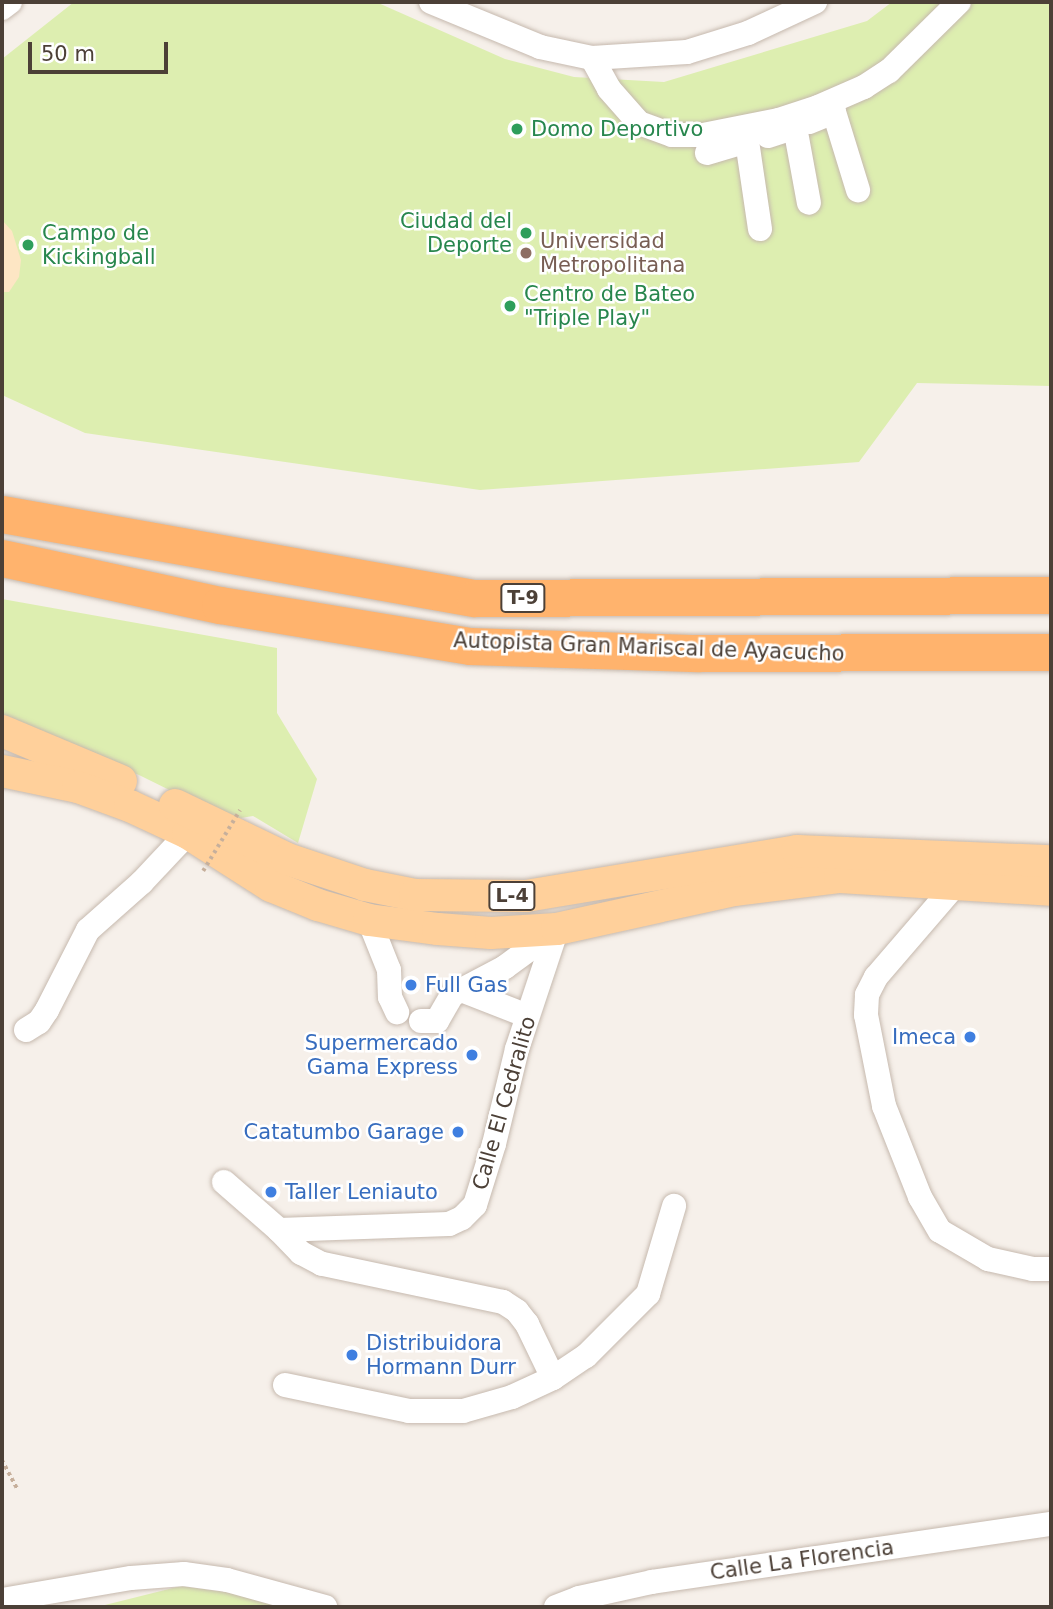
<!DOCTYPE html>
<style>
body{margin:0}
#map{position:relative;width:1053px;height:1609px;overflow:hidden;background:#f6f0ea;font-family:"DejaVu Sans",sans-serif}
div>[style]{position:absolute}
.green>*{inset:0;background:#ddeeb0}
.sand>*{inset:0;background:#fde6c4}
.path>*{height:3.5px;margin-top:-1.75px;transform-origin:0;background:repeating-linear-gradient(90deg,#c6af9b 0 3.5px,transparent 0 7px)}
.roads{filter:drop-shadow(0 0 2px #c6b9ae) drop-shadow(0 0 2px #c6b9ae)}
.minor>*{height:24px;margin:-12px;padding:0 12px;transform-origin:12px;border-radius:12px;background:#fff}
.major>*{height:32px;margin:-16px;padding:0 16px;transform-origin:16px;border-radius:16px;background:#ffd09b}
.highway>*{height:37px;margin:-18.5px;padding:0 18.5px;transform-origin:18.5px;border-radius:18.5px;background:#ffb36d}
.path-bridge>*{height:3.5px;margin-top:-1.75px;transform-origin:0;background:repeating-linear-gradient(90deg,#c6af9b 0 3.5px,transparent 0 7px)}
.dots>*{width:19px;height:19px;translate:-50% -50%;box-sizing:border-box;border:4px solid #fff;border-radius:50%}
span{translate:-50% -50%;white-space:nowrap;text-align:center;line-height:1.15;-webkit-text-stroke:5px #fff;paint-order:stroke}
.shield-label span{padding:2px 5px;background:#fff;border:2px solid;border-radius:5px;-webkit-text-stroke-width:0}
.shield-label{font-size:19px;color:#4c4037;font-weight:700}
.leisure-label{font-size:21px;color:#27864d}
.left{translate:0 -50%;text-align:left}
.right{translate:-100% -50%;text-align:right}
.education-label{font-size:21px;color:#785e54}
.street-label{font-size:21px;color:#4c4037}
.shop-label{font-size:21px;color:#366cbe}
.frame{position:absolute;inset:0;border:4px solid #4c4037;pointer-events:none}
.scale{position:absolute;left:28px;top:42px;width:140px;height:32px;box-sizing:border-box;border:4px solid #4c4037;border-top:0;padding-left:9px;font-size:21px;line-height:24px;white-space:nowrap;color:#4c4037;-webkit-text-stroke:5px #fff;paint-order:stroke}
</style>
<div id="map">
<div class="green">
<i style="clip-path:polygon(74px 2px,376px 2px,505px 59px,574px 77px,664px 82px,867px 21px,892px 2px,1051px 2px,1051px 386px,917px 383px,859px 462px,480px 490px,85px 433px,2px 395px,2px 59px)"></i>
<i style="clip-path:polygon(2px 599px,277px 648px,277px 713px,317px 779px,298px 843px,253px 816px,235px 819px,212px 811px,139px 775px,2px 722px)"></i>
<i style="clip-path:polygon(181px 1586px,275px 1599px,273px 1607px,97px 1607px)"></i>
</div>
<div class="sand">
<i style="clip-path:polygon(2px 220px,12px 231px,21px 260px,19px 277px,9px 292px,2px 292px)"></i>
</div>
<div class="path">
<i style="left:2px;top:1460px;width:34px;rotate:62deg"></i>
</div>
<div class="roads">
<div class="minor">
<i style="left:431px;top:2px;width:118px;rotate:22.4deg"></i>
<i style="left:540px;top:47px;width:53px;rotate:11.9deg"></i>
<i style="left:592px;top:58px;width:95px;rotate:-3.6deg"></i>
<i style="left:687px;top:52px;width:64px;rotate:-17.3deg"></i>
<i style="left:748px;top:33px;width:74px;rotate:-24.8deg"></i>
<i style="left:2px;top:8px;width:10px;rotate:-37deg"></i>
<i style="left:592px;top:58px;width:35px;rotate:61deg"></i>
<i style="left:609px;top:89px;width:45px;rotate:48.6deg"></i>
<i style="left:639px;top:123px;width:35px;rotate:20deg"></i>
<i style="left:672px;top:135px;width:31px"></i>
<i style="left:703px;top:135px;width:77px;rotate:-11.2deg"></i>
<i style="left:779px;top:120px;width:41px;rotate:-18.4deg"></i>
<i style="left:818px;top:107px;width:50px;rotate:-23.5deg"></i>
<i style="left:864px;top:87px;width:30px;rotate:-33deg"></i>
<i style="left:889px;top:71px;width:98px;rotate:-44.6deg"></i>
<i style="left:809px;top:122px;width:27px;rotate:-22deg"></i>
<i style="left:834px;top:112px;width:82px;rotate:72.9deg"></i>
<i style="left:768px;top:136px;width:28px;rotate:-18deg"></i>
<i style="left:795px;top:127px;width:77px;rotate:79.6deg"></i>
<i style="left:707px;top:153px;width:42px;rotate:-16.7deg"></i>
<i style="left:747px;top:141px;width:89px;rotate:81.6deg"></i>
<i style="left:956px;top:884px;width:123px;rotate:130.7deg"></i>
<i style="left:876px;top:977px;width:20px;rotate:117deg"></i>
<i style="left:867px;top:995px;width:20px;rotate:93deg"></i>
<i style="left:866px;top:1015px;width:93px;rotate:78.8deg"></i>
<i style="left:884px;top:1106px;width:98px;rotate:68.4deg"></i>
<i style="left:920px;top:1197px;width:39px;rotate:60deg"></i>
<i style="left:940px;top:1231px;width:56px;rotate:30.3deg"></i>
<i style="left:988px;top:1259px;width:46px;rotate:12.5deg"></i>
<i style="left:1033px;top:1269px;width:18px"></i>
<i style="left:369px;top:920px;width:54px;rotate:68.2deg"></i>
<i style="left:389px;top:970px;width:27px;rotate:88deg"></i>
<i style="left:390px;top:997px;width:17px;rotate:65deg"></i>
<i style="left:464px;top:991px;width:55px;rotate:21.4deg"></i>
<i style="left:421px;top:1021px;width:16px"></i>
<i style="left:437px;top:1021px;width:30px;rotate:-60deg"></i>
<i style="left:452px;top:995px;width:60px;rotate:-27.8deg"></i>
<i style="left:505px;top:967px;width:64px;rotate:-36.2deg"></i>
<i style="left:26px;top:1030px;width:15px;rotate:-32deg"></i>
<i style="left:39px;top:1022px;width:14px;rotate:-56deg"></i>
<i style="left:47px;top:1010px;width:90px;rotate:-62.9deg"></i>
<i style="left:88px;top:930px;width:72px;rotate:-41.6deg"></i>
<i style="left:142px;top:882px;width:67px;rotate:-46.8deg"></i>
<i style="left:224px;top:1182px;width:73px;rotate:41.1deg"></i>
<i style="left:553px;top:1378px;width:60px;rotate:-115.7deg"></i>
<i style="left:527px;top:1324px;width:16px;rotate:-128deg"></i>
<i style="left:517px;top:1311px;width:17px;rotate:-147deg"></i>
<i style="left:503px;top:1302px;width:185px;rotate:-168.1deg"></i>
<i style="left:322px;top:1264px;width:24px;rotate:-152deg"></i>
<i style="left:301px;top:1253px;width:32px;rotate:-134deg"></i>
<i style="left:279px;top:1230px;width:170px;rotate:-2deg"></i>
<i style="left:449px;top:1224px;width:14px;rotate:-25deg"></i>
<i style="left:462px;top:1218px;width:18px;rotate:-45deg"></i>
<i style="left:475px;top:1205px;width:64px;rotate:-72.7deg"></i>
<i style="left:494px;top:1144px;width:98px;rotate:-76.4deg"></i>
<i style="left:517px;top:1049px;width:126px;rotate:-71.6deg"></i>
<i style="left:285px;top:1385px;width:127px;rotate:11.8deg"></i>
<i style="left:409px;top:1411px;width:54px"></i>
<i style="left:463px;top:1411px;width:51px;rotate:-15.9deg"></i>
<i style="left:512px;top:1397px;width:45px;rotate:-24.9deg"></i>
<i style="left:553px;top:1378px;width:40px;rotate:-34deg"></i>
<i style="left:586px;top:1356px;width:88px;rotate:-45deg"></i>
<i style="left:648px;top:1294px;width:92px;rotate:-73.5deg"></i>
<i style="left:2px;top:1600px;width:131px;rotate:-9.7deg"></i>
<i style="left:131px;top:1578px;width:53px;rotate:-4.3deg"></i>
<i style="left:184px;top:1574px;width:43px;rotate:7.9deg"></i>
<i style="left:227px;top:1580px;width:102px;rotate:15.4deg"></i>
<i style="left:556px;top:1607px;width:25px;rotate:-21deg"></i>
<i style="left:579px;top:1598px;width:75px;rotate:-12.4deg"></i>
<i style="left:652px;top:1582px;width:403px;rotate:-8.3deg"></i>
</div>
<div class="major">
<i style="left:2px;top:731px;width:129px;rotate:22.8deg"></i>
<i style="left:2px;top:771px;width:78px;rotate:11.9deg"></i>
<i style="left:78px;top:787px;width:55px;rotate:20.1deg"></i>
<i style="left:130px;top:806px;width:64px;rotate:25deg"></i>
<i style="left:188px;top:833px;width:98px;rotate:32.6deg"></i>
<i style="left:271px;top:886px;width:51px;rotate:22deg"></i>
<i style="left:318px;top:905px;width:53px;rotate:16.4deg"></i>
<i style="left:369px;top:920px;width:70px;rotate:7.4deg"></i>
<i style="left:438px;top:929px;width:53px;rotate:4.3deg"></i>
<i style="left:491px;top:933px;width:66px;rotate:-3.5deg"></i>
<i style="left:557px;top:929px;width:181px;rotate:-12.4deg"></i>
<i style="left:734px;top:890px;width:107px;rotate:-7deg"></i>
<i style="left:840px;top:877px;width:211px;rotate:3.5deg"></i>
<i style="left:175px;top:805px;width:124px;rotate:25.7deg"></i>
<i style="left:287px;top:859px;width:82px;rotate:18.4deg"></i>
<i style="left:365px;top:885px;width:51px;rotate:11.3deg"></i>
<i style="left:415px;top:895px;width:111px;rotate:0.5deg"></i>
<i style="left:526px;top:896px;width:275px;rotate:-9.4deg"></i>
<i style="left:797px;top:851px;width:254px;rotate:2.3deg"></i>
</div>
<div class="highway">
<i style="left:2px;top:514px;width:480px;rotate:10.1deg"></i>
<i style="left:475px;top:598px;width:576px;rotate:-0.3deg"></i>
<i style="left:2px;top:558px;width:223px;rotate:12.2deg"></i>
<i style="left:220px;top:605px;width:253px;rotate:9.3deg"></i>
<i style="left:470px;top:646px;width:229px;rotate:1.8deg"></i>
<i style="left:699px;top:653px;width:352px;rotate:-0.2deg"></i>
</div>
</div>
<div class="path-bridge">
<i style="left:203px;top:871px;width:71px;rotate:-58.8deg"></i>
</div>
<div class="dots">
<i style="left:517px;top:129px;background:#2e9e5b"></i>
<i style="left:526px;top:233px;background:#2e9e5b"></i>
<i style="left:28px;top:245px;background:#2e9e5b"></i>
<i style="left:526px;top:253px;background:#8d6e63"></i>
<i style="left:510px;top:306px;background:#2e9e5b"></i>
<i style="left:411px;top:985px;background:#3f7fe0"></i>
<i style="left:970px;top:1037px;background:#3f7fe0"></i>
<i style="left:472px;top:1055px;background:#3f7fe0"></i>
<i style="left:458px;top:1132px;background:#3f7fe0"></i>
<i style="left:271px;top:1192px;background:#3f7fe0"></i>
<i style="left:352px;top:1355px;background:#3f7fe0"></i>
</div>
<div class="shield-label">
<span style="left:523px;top:598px">T-9</span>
<span style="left:512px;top:896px">L-4</span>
</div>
<div class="leisure-label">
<span class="left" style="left:531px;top:129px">Domo Deportivo</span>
<span class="right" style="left:512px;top:233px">Ciudad del<br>Deporte</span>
<span class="left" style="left:42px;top:245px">Campo de<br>Kickingball</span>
<span class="left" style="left:524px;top:306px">Centro de Bateo<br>"Triple Play"</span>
</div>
<div class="education-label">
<span class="left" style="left:540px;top:253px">Universidad<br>Metropolitana</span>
</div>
<div class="street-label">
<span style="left:649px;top:647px;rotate:2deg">Autopista Gran Mariscal de Ayacucho</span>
<span style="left:504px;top:1103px;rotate:-74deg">Calle El Cedralito</span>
<span style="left:802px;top:1560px;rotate:-8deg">Calle La Florencia</span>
</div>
<div class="shop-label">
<span class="left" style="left:425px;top:985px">Full Gas</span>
<span class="right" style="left:956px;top:1037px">Imeca</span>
<span class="right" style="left:458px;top:1055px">Supermercado<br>Gama Express</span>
<span class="right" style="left:444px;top:1132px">Catatumbo Garage</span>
<span class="left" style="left:285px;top:1192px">Taller Leniauto</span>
<span class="left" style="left:366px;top:1355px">Distribuidora<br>Hormann Durr</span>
</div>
<div class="frame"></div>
<div class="scale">50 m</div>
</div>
